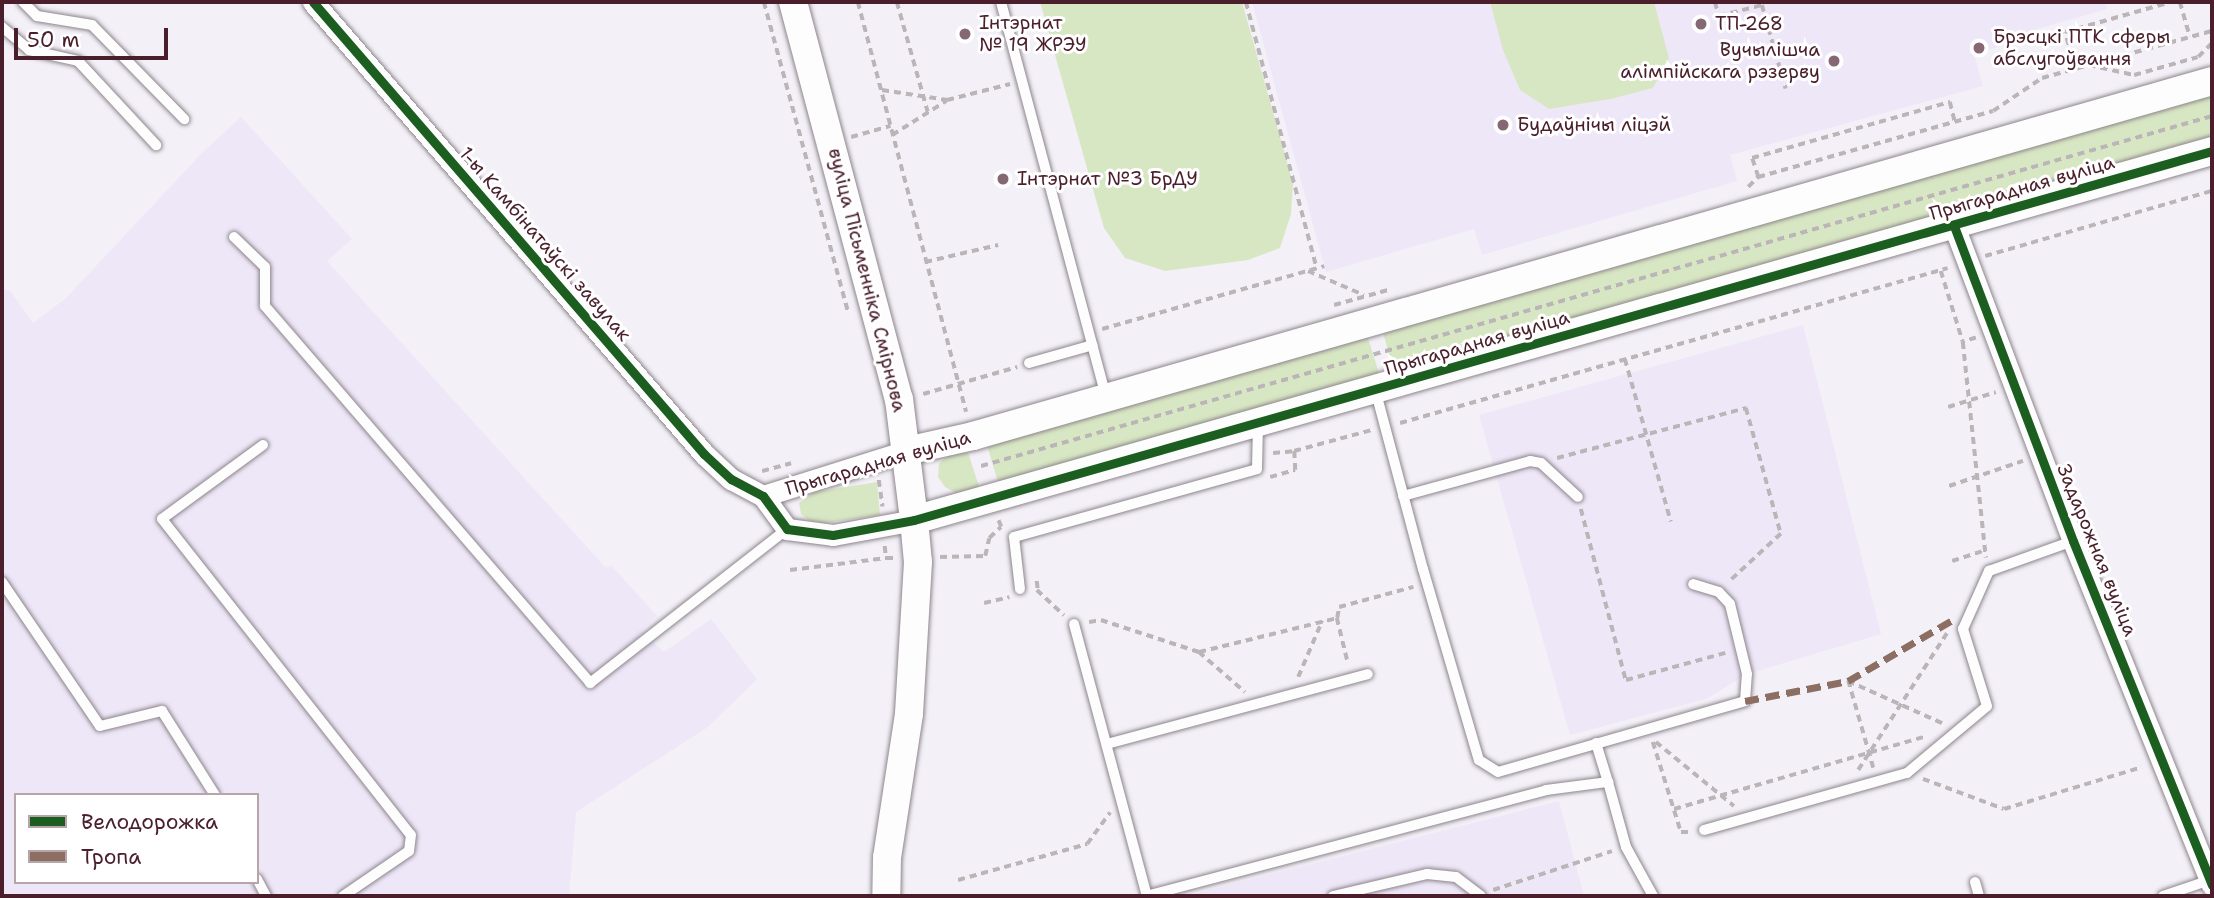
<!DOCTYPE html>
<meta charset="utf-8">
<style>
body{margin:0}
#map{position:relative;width:2214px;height:898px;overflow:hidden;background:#f3f0f8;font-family:"Shantell Sans",sans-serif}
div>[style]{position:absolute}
.built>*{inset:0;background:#eee7f8}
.green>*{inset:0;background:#d8e7c3}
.path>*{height:3.5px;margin-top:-1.75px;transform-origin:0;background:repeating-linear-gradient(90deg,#bbb5b8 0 7px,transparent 0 12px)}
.roads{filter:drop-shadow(0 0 2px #8e858b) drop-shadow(0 0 2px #8e858b)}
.lane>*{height:10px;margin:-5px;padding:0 5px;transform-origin:5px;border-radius:5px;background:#fdfdfe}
.street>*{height:21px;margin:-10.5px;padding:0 10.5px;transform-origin:10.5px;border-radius:10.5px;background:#fdfdfe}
.secondary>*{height:28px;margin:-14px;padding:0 14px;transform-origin:14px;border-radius:14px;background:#fdfdfe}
.quiet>*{height:7px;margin-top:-3.5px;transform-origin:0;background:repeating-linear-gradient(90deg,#8d6e63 0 14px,transparent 0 21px)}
.cycleway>*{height:9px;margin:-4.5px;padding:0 4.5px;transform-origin:4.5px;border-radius:4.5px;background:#1b5e20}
.dots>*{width:19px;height:19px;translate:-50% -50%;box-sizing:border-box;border:4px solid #fff;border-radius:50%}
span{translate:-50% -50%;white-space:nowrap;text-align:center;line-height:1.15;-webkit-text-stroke:6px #fff;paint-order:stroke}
.poi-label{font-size:19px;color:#4a1f2b}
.left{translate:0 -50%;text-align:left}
.right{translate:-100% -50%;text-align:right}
.street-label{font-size:19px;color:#4a1f2b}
.frame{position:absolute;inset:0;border:4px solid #4a1f2b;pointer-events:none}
.legend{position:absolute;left:14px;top:793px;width:245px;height:91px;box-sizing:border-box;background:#fff;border:2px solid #b7a5aa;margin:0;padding:9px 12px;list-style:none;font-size:21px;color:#4a1f2b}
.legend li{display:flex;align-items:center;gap:14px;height:35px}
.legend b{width:35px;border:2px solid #b7a5aa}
.scale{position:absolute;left:14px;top:28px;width:154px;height:32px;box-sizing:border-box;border:4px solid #4a1f2b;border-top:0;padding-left:9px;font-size:21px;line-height:24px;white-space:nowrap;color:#4a1f2b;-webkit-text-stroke:5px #fff;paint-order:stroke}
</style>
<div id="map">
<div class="built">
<i style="clip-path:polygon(1252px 2px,2105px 2px,2107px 9px,2020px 34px,2019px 41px,1974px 54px,1983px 86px,1730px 155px,1737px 181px,1482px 255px,1474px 229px,1326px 272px)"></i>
<i style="clip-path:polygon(evenodd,241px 117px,352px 239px,327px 261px,606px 568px,611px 565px,657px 616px,642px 630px,652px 641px,664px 652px,711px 619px,757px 679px,708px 727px,576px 812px,569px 896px,2px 896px,2px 288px,11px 292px,33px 323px,65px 299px,202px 153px,241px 117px,16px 795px,257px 795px,257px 882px,16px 882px,16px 795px)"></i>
<i style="clip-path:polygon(1803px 325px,1881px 634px,1747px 674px,1706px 699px,1570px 735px,1479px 415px)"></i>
<i style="clip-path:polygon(1559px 801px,1584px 896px,1186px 896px)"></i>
</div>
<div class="green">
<i style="clip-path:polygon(1040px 2px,1242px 2px,1293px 183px,1291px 214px,1280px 248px,1248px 260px,1165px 271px,1125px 258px,1104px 228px)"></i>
<i style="clip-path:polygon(1490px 2px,1654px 2px,1669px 58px,1653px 88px,1610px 99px,1549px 109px,1520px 90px,1503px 50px)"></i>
<i style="clip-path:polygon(2212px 93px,2212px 138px,1393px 370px,1383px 332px)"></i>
<i style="clip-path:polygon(1367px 335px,1380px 376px,999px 485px,986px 442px)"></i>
<i style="clip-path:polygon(967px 449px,980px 490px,958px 494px,945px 487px,938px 477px,939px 463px,956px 451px)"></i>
<i style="clip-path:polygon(877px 482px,880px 515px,824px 523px,808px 520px,801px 514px,799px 503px,815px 492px)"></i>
</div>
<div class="path">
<i style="left:764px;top:2px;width:320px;rotate:74.8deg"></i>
<i style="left:858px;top:2px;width:424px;rotate:75.2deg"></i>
<i style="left:897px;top:2px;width:114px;rotate:74.3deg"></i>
<i style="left:1246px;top:2px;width:275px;rotate:75.1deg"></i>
<i style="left:1715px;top:2px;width:15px;rotate:74deg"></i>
<i style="left:1719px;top:16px;width:44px;rotate:-14.3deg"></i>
<i style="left:1762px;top:5px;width:87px;rotate:74.1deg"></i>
<i style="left:2180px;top:2px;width:36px;rotate:74deg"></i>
<i style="left:2089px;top:65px;width:46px;rotate:12.5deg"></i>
<i style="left:2134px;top:75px;width:66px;rotate:-15.7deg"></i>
<i style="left:2198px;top:57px;width:20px;rotate:-45deg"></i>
<i style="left:2075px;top:68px;width:37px;rotate:-106deg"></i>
<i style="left:2065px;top:32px;width:110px;rotate:-15.8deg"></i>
<i style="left:882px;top:90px;width:66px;rotate:8.7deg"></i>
<i style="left:947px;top:100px;width:65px;rotate:-14.3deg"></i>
<i style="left:892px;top:135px;width:64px;rotate:-32.2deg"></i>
<i style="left:851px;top:137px;width:41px;rotate:-15.8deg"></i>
<i style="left:1758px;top:177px;width:20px;rotate:-108deg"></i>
<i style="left:1752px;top:158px;width:206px;rotate:-15.8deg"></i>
<i style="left:1950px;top:102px;width:21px;rotate:76deg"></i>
<i style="left:1748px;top:187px;width:14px;rotate:-45deg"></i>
<i style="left:1758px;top:177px;width:244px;rotate:-15.7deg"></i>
<i style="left:1993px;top:111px;width:59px;rotate:-34deg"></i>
<i style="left:2042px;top:78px;width:176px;rotate:-15.5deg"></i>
<i style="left:1985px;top:256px;width:236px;rotate:-16deg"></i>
<i style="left:925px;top:262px;width:75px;rotate:-13.1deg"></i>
<i style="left:1308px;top:271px;width:61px;rotate:23.2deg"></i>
<i style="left:1941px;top:271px;width:74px;rotate:72.8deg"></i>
<i style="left:1334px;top:305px;width:56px;rotate:-15.5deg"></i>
<i style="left:1102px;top:329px;width:231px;rotate:-15.8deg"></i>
<i style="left:1976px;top:338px;width:14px;rotate:163deg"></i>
<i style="left:1963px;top:342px;width:217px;rotate:83.9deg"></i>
<i style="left:1625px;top:359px;width:169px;rotate:74.2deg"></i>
<i style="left:923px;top:394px;width:98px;rotate:-16deg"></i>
<i style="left:1948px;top:407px;width:50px;rotate:-17.4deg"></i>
<i style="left:1400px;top:423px;width:569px;rotate:-15.79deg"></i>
<i style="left:1273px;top:453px;width:21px;rotate:-5deg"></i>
<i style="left:1557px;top:458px;width:196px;rotate:-14.8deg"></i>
<i style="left:1746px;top:408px;width:131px;rotate:74.5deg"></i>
<i style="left:1781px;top:534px;width:69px;rotate:137.3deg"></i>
<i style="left:981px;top:466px;width:1280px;rotate:-15.87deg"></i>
<i style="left:762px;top:471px;width:30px;rotate:-15deg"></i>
<i style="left:1270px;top:477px;width:26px;rotate:-16deg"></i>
<i style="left:1295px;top:470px;width:19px;rotate:-93deg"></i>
<i style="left:1294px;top:451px;width:81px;rotate:-15.1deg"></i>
<i style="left:879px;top:480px;width:27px;rotate:82deg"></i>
<i style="left:1949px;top:486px;width:78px;rotate:-18.7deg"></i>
<i style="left:1581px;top:509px;width:177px;rotate:75.3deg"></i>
<i style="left:1626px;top:680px;width:103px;rotate:-15.3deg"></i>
<i style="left:885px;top:546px;width:12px;rotate:85deg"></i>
<i style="left:886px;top:558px;width:8px"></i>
<i style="left:940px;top:557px;width:45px;rotate:-1.3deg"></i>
<i style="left:985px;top:556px;width:18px;rotate:-77deg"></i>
<i style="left:989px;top:538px;width:16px;rotate:-43deg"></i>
<i style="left:1001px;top:527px;width:8px;rotate:-113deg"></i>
<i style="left:1952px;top:561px;width:36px;rotate:-18deg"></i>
<i style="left:790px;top:570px;width:97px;rotate:-7.1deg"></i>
<i style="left:1037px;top:581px;width:9px;rotate:84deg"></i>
<i style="left:1037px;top:590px;width:37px;rotate:43deg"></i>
<i style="left:984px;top:603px;width:26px;rotate:-13deg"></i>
<i style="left:1337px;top:618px;width:46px;rotate:76.3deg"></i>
<i style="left:1089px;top:622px;width:12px;rotate:-9deg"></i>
<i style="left:1101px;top:620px;width:103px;rotate:18.1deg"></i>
<i style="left:1199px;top:652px;width:142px;rotate:-13.8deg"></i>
<i style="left:1337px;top:618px;width:11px;rotate:-80deg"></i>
<i style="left:1339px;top:607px;width:77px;rotate:-15.1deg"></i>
<i style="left:1199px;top:652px;width:61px;rotate:41deg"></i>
<i style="left:1298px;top:677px;width:61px;rotate:-66.8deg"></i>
<i style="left:1653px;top:742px;width:94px;rotate:72.7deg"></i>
<i style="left:1681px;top:832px;width:9px"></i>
<i style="left:1656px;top:742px;width:101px;rotate:39.4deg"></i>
<i style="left:1873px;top:768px;width:91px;rotate:-106deg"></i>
<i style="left:1848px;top:681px;width:105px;rotate:24.1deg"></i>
<i style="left:1858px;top:770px;width:163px;rotate:-57deg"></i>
<i style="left:1923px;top:779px;width:86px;rotate:20.3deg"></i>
<i style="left:2004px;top:809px;width:144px;rotate:-16.9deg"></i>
<i style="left:1674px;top:809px;width:260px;rotate:-16.1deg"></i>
<i style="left:958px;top:880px;width:134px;rotate:-15.6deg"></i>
<i style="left:1087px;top:844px;width:39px;rotate:-54deg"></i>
<i style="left:1493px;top:890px;width:125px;rotate:-18.1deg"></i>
</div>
<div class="roads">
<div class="lane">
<i style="left:23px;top:2px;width:20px;rotate:45deg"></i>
<i style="left:37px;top:16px;width:56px;rotate:9.3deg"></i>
<i style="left:92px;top:25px;width:132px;rotate:45.6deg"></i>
<i style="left:1001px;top:2px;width:409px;rotate:75.1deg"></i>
<i style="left:2px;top:27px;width:35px;rotate:40deg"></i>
<i style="left:29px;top:50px;width:50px;rotate:12.7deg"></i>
<i style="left:78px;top:61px;width:115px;rotate:47.1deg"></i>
<i style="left:234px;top:237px;width:43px;rotate:44.1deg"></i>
<i style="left:265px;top:267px;width:39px;rotate:90deg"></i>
<i style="left:265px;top:306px;width:498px;rotate:49.2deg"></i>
<i style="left:590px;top:683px;width:250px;rotate:-38deg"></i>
<i style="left:1029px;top:363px;width:66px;rotate:-15.7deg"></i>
<i style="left:1375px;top:389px;width:186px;rotate:75.1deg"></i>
<i style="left:1423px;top:569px;width:199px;rotate:73.7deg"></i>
<i style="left:1479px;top:760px;width:22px;rotate:32deg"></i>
<i style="left:1498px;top:772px;width:257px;rotate:-16deg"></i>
<i style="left:1745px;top:701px;width:27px;rotate:-86deg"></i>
<i style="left:1747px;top:674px;width:72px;rotate:-103.7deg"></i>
<i style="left:1730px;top:604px;width:16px;rotate:-133deg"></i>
<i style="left:1719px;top:592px;width:27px;rotate:-163deg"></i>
<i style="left:263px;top:445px;width:125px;rotate:143.8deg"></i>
<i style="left:162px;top:519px;width:402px;rotate:51.8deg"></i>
<i style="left:411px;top:835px;width:16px;rotate:97deg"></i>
<i style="left:409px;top:851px;width:80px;rotate:145.7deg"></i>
<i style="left:1403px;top:496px;width:132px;rotate:-15.4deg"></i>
<i style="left:1530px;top:461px;width:11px;rotate:10deg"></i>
<i style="left:1541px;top:463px;width:50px;rotate:42.6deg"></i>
<i style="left:2px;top:582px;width:174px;rotate:55.8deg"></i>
<i style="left:100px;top:726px;width:64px;rotate:-13.6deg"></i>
<i style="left:162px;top:711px;width:99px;rotate:57.8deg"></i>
<i style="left:1020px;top:589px;width:52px;rotate:-96.6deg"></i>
<i style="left:1014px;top:537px;width:252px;rotate:-15.6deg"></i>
<i style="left:1257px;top:469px;width:44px;rotate:-88.7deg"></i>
<i style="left:1074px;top:624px;width:282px;rotate:75deg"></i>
<i style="left:1596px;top:743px;width:41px;rotate:72.9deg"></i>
<i style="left:1107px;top:744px;width:270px;rotate:-15deg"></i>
<i style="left:1704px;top:830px;width:211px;rotate:-15.7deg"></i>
<i style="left:1907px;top:773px;width:104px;rotate:-39.9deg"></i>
<i style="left:1987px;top:706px;width:81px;rotate:-107.3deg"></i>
<i style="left:1963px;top:629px;width:64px;rotate:-65.9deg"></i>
<i style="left:1989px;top:571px;width:89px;rotate:-19.7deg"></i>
<i style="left:257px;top:879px;width:19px;rotate:62deg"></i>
<i style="left:1975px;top:882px;width:15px;rotate:74deg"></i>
<i style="left:1146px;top:896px;width:414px;rotate:-14.8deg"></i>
<i style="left:1546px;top:790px;width:63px;rotate:-7.4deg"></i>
<i style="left:1608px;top:782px;width:67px;rotate:74.5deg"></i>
<i style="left:1626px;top:847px;width:56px;rotate:61.1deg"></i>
<i style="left:1333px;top:896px;width:97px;rotate:-13.2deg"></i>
<i style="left:1427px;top:874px;width:29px;rotate:6deg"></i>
<i style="left:1456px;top:877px;width:31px;rotate:37deg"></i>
<i style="left:2163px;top:896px;width:50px;rotate:-18.8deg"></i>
</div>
<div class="street">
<i style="left:313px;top:2px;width:598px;rotate:49.14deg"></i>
<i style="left:704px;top:454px;width:37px;rotate:43deg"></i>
<i style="left:731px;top:479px;width:36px;rotate:28deg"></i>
<i style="left:763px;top:496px;width:41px;rotate:54deg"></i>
<i style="left:787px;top:529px;width:46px;rotate:7.4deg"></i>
<i style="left:833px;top:535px;width:82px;rotate:-10.5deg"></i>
<i style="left:1954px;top:226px;width:337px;rotate:69.3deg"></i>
<i style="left:2073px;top:541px;width:371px;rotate:68deg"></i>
<i style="left:763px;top:496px;width:150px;rotate:-17.5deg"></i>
</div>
<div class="secondary">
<i style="left:793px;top:2px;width:411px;rotate:75.1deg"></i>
<i style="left:899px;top:399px;width:122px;rotate:82.9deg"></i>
<i style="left:914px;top:520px;width:42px;rotate:84.6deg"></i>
<i style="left:918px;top:562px;width:152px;rotate:93.4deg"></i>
<i style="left:909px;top:714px;width:145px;rotate:98.7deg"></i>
<i style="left:887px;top:857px;width:39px;rotate:91deg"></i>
<i style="left:906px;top:451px;width:69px;rotate:-12.6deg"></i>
<i style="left:973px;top:436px;width:1289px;rotate:-15.99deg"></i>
<i style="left:914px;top:520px;width:1349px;rotate:-15.87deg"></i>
</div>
</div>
<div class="quiet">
<i style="left:1745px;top:701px;width:105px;rotate:-11deg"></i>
<i style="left:1848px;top:681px;width:125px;rotate:-30.3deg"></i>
</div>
<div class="cycleway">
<i style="left:313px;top:2px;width:598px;rotate:49.14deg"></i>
<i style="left:704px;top:454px;width:37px;rotate:43deg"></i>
<i style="left:731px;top:479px;width:36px;rotate:28deg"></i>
<i style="left:763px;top:496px;width:41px;rotate:54deg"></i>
<i style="left:787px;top:529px;width:46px;rotate:7.4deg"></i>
<i style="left:833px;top:535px;width:82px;rotate:-10.5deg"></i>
<i style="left:914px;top:520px;width:1349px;rotate:-15.87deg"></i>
<i style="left:1954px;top:226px;width:337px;rotate:69.3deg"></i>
<i style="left:2073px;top:541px;width:371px;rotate:68deg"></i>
</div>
<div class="dots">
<i style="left:1701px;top:24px;background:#856873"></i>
<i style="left:965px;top:34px;background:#856873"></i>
<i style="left:1979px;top:48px;background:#856873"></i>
<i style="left:1834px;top:61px;background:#856873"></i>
<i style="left:1503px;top:125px;background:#856873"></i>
<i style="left:1003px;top:179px;background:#856873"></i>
</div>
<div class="poi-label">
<span class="left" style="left:979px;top:34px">Інтэрнат<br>№ 19 ЖРЭУ</span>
<span class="left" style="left:1715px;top:24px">ТП-268</span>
<span class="left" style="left:1993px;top:48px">Брэсцкі ПТК сферы<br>абслугоўвання</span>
<span class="right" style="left:1820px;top:61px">Вучылішча<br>алімпійскага рэзерву</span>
<span class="left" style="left:1517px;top:125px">Будаўнічы ліцэй</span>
<span class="left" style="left:1017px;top:179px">Інтэрнат №3 БрДУ</span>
</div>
<div class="street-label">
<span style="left:2022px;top:188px;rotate:-16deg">Прыгарадная вуліца</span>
<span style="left:545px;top:244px;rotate:49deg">1-ы Камбінатаўскі завулак</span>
<span style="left:867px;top:280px;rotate:76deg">вуліца Пісьменніка Смірнова</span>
<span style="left:1477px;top:343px;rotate:-16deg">Прыгарадная вуліца</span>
<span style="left:878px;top:463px;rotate:-16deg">Прыгарадная вуліца</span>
<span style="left:2097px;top:550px;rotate:68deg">Задарожная вуліца</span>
</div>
<div class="frame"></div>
<ul class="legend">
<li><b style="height:9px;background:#1b5e20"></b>Велодорожка</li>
<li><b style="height:9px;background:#8d6e63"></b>Тропа</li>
</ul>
<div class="scale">50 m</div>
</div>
